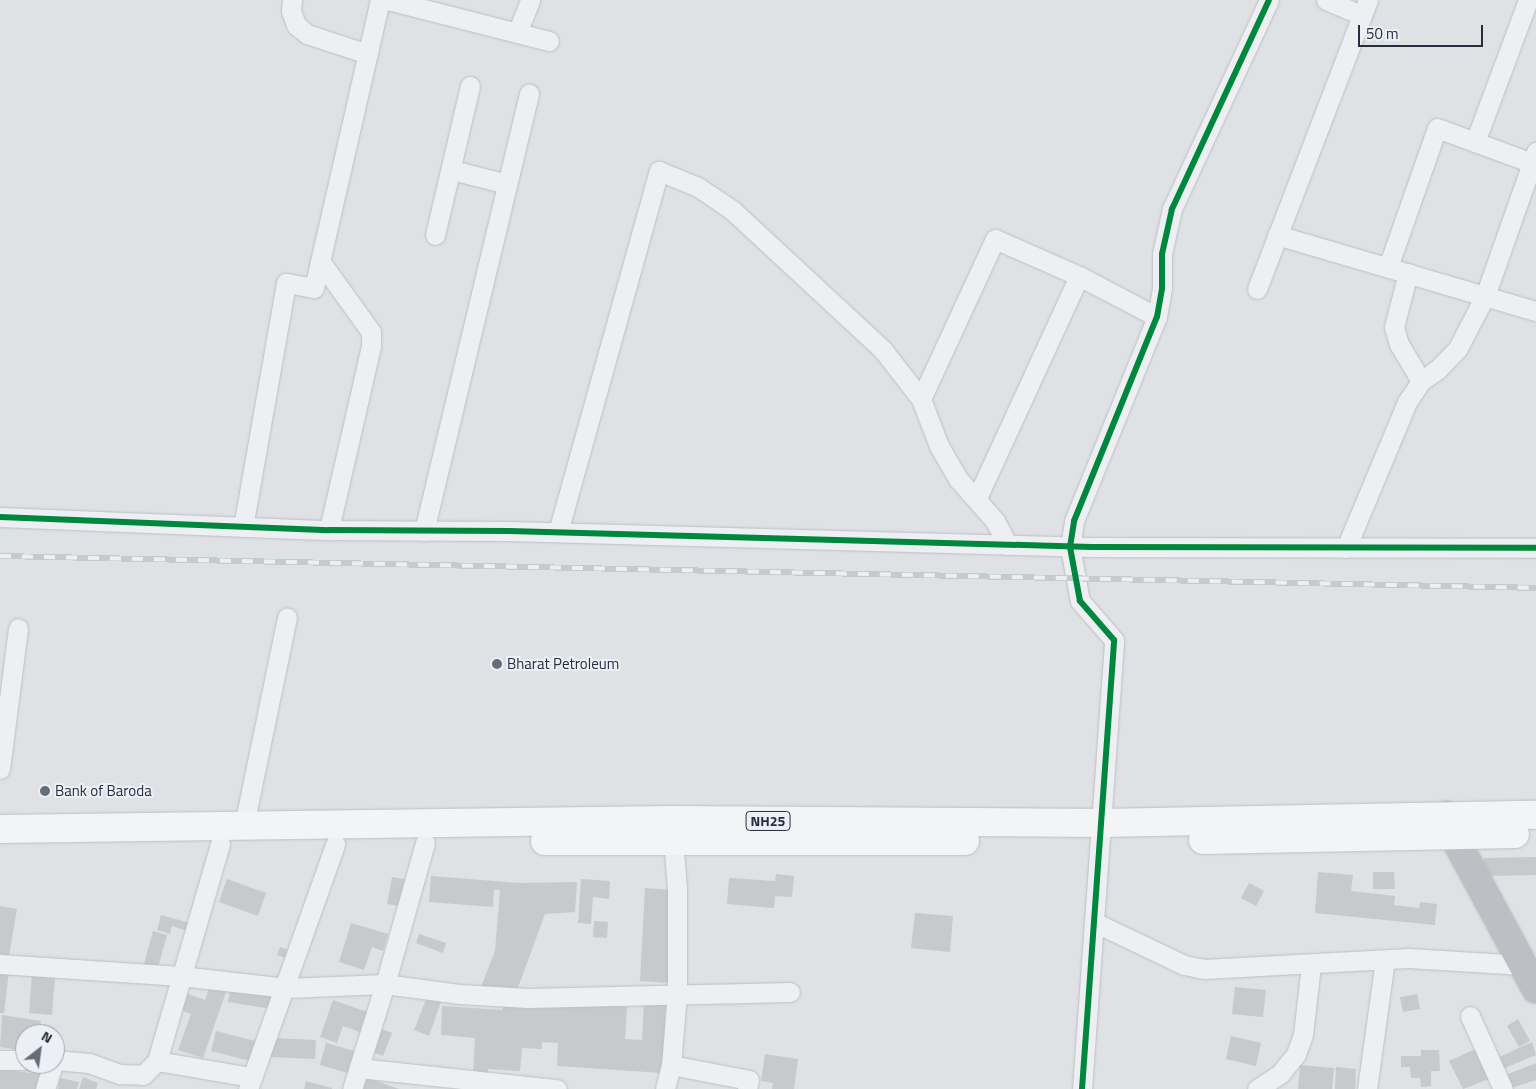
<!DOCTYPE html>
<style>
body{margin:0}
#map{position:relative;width:1536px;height:1089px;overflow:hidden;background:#dfe1e4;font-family:"Titillium Web",sans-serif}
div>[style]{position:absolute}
.building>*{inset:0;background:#c7c9cd}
.roads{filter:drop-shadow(0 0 1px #bdbfc2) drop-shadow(0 0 1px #bdbfc2)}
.street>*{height:19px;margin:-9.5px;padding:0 9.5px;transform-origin:9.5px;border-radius:9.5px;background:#eeeff2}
.secondary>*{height:28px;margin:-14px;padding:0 14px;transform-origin:14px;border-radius:14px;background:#bdbfc5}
.primary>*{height:28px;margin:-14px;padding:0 14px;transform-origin:14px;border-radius:14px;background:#f3f4f5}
.rail>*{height:5.5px;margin-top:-2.75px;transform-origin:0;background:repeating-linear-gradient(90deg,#ecf0f5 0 11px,#c7c9cd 0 22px);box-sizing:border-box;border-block:1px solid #c7c9cd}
.cycleway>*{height:6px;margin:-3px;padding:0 3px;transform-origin:3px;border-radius:3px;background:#00873e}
.dots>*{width:14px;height:14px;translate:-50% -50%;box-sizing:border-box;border:2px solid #ecf0f5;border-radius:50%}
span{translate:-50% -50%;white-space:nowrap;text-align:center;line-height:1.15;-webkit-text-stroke:4px #ecf0f5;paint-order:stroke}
.shield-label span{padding:1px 4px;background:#ecf0f5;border:1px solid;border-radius:4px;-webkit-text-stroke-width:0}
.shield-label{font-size:14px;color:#252e3f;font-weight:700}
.poi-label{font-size:15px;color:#252e3f}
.left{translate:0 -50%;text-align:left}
.north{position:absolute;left:15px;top:1024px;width:50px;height:50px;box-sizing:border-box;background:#ecf0f5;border:1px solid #9ca2ac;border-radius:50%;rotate:30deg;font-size:14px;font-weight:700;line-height:20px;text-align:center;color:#252e3f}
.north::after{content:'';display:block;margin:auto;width:18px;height:22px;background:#666d79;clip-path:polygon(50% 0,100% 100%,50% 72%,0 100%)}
.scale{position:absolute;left:1358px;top:25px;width:125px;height:22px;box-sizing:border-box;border:2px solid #252e3f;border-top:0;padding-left:6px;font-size:15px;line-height:18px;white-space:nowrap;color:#252e3f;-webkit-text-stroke:4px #ecf0f5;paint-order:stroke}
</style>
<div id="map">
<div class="building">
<i style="clip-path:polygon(1536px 857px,1536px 875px,1484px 876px,1484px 858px)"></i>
<i style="clip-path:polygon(1318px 872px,1353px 875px,1351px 891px,1395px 896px,1394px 905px,1419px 908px,1420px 902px,1437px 904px,1435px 925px,1315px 913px)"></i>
<i style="clip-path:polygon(1373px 872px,1394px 872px,1395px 889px,1373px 889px)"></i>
<i style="clip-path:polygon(776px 874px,794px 876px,792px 897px,775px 896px,774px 908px,727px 904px,729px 878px,775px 881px)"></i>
<i style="clip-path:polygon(431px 876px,519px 883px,577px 882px,575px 912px,545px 914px,516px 993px,481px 987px,495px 951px,500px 890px,494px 890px,493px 907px,429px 902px)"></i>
<i style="clip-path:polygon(392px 877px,409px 880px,404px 907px,387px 904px)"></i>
<i style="clip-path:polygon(227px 879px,266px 893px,258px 916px,219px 902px)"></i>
<i style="clip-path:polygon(581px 879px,610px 881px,609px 899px,593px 897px,591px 924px,578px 923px)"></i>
<i style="clip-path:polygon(1249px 883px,1264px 891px,1256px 906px,1241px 898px)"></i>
<i style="clip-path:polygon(645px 888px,674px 890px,669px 983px,640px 981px)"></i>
<i style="clip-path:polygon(0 906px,17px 909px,9px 956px,0 954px)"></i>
<i style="clip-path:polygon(915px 913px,953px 916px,950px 952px,911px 948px)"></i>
<i style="clip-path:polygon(161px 915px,190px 923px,188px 931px,172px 926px,170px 934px,157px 930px)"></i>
<i style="clip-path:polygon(594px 921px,608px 922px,607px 938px,593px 937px)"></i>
<i style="clip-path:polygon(351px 923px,388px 934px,383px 951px,372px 947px,364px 970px,339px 962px)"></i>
<i style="clip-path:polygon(153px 931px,167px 935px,157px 971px,143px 968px)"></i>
<i style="clip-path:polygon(419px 934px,446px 943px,443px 953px,416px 943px)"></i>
<i style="clip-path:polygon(280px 947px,291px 951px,289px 959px,277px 955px)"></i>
<i style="clip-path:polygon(0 970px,9px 971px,4px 1013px,0 1013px)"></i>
<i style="clip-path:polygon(32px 974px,55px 976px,52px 1015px,29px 1013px)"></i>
<i style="clip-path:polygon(211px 983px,227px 989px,203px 1058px,178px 1050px,191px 1014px,177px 1009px,183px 992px,205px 1000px)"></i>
<i style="clip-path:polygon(231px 984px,275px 991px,272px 1009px,228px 1002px)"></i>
<i style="clip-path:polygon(1235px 987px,1266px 990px,1263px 1017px,1232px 1014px)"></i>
<i style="clip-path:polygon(1417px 994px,1420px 1009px,1403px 1012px,1400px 997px)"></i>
<i style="clip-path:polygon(427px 997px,441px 1002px,429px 1036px,414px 1030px)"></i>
<i style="clip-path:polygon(333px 1000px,367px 1012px,360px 1032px,343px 1026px,337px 1043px,320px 1037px)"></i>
<i style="clip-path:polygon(503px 1000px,627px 1007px,625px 1039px,642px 1040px,644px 1002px,666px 1003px,662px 1073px,557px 1066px,558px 1043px,542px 1042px,542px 1049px,522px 1048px,520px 1071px,488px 1069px,487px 1076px,473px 1076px,475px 1038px,441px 1035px,442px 1006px,503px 1010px)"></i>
<i style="clip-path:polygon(2px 1015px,41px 1021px,39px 1034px,25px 1034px,25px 1051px,0 1047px)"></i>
<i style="clip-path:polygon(1518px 1019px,1530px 1041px,1519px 1047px,1507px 1026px)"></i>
<i style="clip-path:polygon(382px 1029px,392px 1033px,383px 1056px,373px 1052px)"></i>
<i style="clip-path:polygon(216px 1031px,259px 1042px,254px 1062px,211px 1051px)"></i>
<i style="clip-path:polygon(1231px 1036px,1261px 1043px,1256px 1066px,1226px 1059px)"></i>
<i style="clip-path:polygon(272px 1038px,316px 1040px,315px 1059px,271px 1057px)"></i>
<i style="clip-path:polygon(1532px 1042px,1536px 1055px,1500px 1070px,1495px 1059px)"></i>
<i style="clip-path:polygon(326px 1043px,354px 1051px,348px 1073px,320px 1065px)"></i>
<i style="clip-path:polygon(1480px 1047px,1494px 1077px,1463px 1089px,1449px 1061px)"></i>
<i style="clip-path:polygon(1421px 1050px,1439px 1050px,1440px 1071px,1431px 1071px,1431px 1086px,1421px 1087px,1420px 1078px,1411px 1078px,1410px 1067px,1401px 1067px,1401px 1056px,1421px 1056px)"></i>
<i style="clip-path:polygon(765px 1054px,798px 1059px,794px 1089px,772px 1089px,773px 1083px,761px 1081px)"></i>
<i style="clip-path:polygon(1536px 1063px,1536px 1080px,1508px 1089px,1503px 1076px)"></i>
<i style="clip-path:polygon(1300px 1065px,1334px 1068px,1332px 1089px,1298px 1089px)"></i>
<i style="clip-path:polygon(1336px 1067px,1356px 1069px,1355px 1089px,1335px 1089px)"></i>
<i style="clip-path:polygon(0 1069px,39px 1074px,37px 1089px,0 1089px)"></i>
<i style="clip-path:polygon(83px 1077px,98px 1083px,96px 1089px,79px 1089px)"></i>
<i style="clip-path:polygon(60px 1078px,79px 1082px,77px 1089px,58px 1089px)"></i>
<i style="clip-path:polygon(367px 1078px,399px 1089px,363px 1089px)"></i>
<i style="clip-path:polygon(306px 1081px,332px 1088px,332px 1089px,304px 1089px)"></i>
</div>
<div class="roads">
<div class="street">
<i style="left:292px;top:0;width:11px;rotate:95deg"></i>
<i style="left:291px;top:11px;width:15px;rotate:70deg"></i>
<i style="left:296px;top:25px;width:14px;rotate:39deg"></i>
<i style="left:307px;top:34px;width:64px;rotate:18.2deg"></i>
<i style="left:388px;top:0;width:166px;rotate:14.3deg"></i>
<i style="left:1326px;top:0;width:39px;rotate:23deg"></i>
<i style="left:517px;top:33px;width:35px;rotate:-68deg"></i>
<i style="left:1475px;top:142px;width:152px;rotate:-69.5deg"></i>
<i style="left:452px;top:170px;width:57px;rotate:14.3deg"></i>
<i style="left:435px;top:235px;width:153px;rotate:-76.8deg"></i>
<i style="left:1277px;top:235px;width:270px;rotate:16.4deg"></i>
<i style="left:320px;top:261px;width:87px;rotate:54.3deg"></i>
<i style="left:371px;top:332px;width:14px;rotate:90deg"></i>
<i style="left:371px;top:346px;width:189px;rotate:102.9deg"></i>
<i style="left:1388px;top:267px;width:147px;rotate:-70.6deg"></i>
<i style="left:1437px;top:128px;width:101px;rotate:20.2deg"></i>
<i style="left:1408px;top:273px;width:56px;rotate:104.5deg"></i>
<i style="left:1394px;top:327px;width:18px;rotate:74deg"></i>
<i style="left:1399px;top:344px;width:43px;rotate:59.3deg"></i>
<i style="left:1257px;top:289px;width:310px;rotate:-69deg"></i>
<i style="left:921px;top:399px;width:176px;rotate:-65.2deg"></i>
<i style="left:995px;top:239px;width:92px;rotate:23.8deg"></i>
<i style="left:1079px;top:276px;width:88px;rotate:27.7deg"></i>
<i style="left:977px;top:498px;width:244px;rotate:-65.3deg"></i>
<i style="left:0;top:517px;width:329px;rotate:2.3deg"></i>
<i style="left:329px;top:530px;width:180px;rotate:0.3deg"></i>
<i style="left:509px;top:531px;width:583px;rotate:1.57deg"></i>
<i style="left:1092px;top:547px;width:444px;rotate:0.1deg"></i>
<i style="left:243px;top:527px;width:248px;rotate:-80deg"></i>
<i style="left:286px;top:283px;width:28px;rotate:10deg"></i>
<i style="left:314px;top:288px;width:295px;rotate:-77.1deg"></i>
<i style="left:424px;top:531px;width:450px;rotate:-76.5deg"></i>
<i style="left:558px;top:532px;width:375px;rotate:-74.4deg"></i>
<i style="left:659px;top:171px;width:42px;rotate:22.3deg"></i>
<i style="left:698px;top:187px;width:41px;rotate:34.1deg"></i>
<i style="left:732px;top:210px;width:206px;rotate:42.8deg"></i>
<i style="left:883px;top:350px;width:62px;rotate:52.2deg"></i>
<i style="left:921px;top:399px;width:50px;rotate:69deg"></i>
<i style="left:939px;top:446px;width:39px;rotate:60deg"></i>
<i style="left:959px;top:480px;width:55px;rotate:48.7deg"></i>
<i style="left:995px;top:521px;width:27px;rotate:62deg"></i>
<i style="left:1346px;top:548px;width:158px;rotate:-67.3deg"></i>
<i style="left:1407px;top:402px;width:25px;rotate:-56deg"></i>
<i style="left:1421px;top:381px;width:19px;rotate:-35deg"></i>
<i style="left:1437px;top:370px;width:30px;rotate:-46deg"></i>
<i style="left:1458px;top:348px;width:59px;rotate:-62.6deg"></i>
<i style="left:1485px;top:296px;width:153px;rotate:-70.5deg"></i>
<i style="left:0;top:769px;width:142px;rotate:-82.7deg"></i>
<i style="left:244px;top:825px;width:212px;rotate:-78.3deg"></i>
<i style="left:673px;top:840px;width:48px;rotate:85.2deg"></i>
<i style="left:677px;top:888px;width:106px;rotate:90deg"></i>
<i style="left:677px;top:994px;width:71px;rotate:94.8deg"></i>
<i style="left:671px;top:1065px;width:79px;rotate:10.9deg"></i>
<i style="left:749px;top:1080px;width:9px;rotate:103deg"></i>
<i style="left:425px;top:843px;width:147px;rotate:105.8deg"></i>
<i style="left:385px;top:984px;width:76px;rotate:7.6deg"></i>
<i style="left:460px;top:994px;width:68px;rotate:3.4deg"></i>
<i style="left:528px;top:998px;width:262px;rotate:-1.3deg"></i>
<i style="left:1094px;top:922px;width:100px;rotate:25.5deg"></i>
<i style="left:1184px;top:965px;width:20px;rotate:11deg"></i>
<i style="left:1204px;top:969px;width:205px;rotate:-3.1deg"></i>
<i style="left:1409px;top:958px;width:114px;rotate:3.5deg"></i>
<i style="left:0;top:964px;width:181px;rotate:3.8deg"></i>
<i style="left:181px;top:976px;width:106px;rotate:6.5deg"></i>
<i style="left:286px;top:988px;width:99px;rotate:-2.3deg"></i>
<i style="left:385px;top:984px;width:110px;rotate:107.4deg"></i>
<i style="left:1470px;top:1016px;width:80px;rotate:65.7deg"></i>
<i style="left:0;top:1060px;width:25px"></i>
<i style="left:55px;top:1060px;width:34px;rotate:5deg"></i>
<i style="left:89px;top:1063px;width:33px;rotate:20deg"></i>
<i style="left:120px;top:1074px;width:23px;rotate:2deg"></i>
<i style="left:143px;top:1075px;width:20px;rotate:-45deg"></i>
<i style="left:157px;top:1061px;width:226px;rotate:-73.8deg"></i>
<i style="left:157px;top:1061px;width:96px;rotate:9.6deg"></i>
<i style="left:359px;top:1068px;width:199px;rotate:6.1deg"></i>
<i style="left:45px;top:1089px;width:26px;rotate:-72deg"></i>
<i style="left:248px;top:1089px;width:260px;rotate:-70.4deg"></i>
<i style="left:665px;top:1089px;width:25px;rotate:-76deg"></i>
<i style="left:1082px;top:1089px;width:450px;rotate:-85.9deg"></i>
<i style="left:1114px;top:640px;width:52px;rotate:-131.1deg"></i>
<i style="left:1080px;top:601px;width:55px;rotate:-100.5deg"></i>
<i style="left:1070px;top:547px;width:26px;rotate:-81deg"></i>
<i style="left:1074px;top:521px;width:220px;rotate:-67.9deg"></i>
<i style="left:1157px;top:317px;width:29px;rotate:-80deg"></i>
<i style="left:1162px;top:288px;width:34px;rotate:-90deg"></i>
<i style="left:1162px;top:254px;width:46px;rotate:-77.5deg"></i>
<i style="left:1172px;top:209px;width:230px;rotate:-65.1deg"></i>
<i style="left:1257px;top:1089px;width:27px;rotate:-33deg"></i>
<i style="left:1280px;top:1074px;width:26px;rotate:-51deg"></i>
<i style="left:1296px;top:1054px;width:20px;rotate:-70deg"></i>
<i style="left:1303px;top:1035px;width:70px;rotate:-83.5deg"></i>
<i style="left:1367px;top:1089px;width:130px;rotate:-82.1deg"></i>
</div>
<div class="secondary">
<i style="left:1446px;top:815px;width:21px;rotate:71deg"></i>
<i style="left:1453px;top:835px;width:175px;rotate:61.7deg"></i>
</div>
<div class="primary">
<i style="left:0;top:829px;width:672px;rotate:-0.77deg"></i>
<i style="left:672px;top:820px;width:429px;rotate:0.4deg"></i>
<i style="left:1101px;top:823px;width:435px;rotate:-1.1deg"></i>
<i style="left:1203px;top:840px;width:312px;rotate:-1.1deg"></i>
<i style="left:545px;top:841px;width:420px"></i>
</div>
</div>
<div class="rail">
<i style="left:0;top:556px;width:1536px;rotate:1.19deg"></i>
</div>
<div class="cycleway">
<i style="left:0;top:517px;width:329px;rotate:2.3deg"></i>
<i style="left:329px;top:530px;width:180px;rotate:0.3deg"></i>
<i style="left:509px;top:531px;width:583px;rotate:1.57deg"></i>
<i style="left:1092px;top:547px;width:444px;rotate:0.1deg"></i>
<i style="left:1082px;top:1089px;width:450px;rotate:-85.9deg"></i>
<i style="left:1114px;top:640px;width:52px;rotate:-131.1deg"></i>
<i style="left:1080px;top:601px;width:55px;rotate:-100.5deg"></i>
<i style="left:1070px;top:547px;width:26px;rotate:-81deg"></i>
<i style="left:1074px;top:521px;width:220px;rotate:-67.9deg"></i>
<i style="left:1157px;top:317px;width:29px;rotate:-80deg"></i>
<i style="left:1162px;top:288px;width:34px;rotate:-90deg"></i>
<i style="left:1162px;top:254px;width:46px;rotate:-77.5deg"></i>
<i style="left:1172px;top:209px;width:230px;rotate:-65.1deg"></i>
</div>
<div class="dots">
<i style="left:497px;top:664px;background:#666d79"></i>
<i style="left:45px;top:791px;background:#666d79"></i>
</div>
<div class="shield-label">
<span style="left:768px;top:821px">NH25</span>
</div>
<div class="poi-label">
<span class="left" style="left:507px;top:664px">Bharat Petroleum</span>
<span class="left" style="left:55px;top:791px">Bank of Baroda</span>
</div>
<div class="north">N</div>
<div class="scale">50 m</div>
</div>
